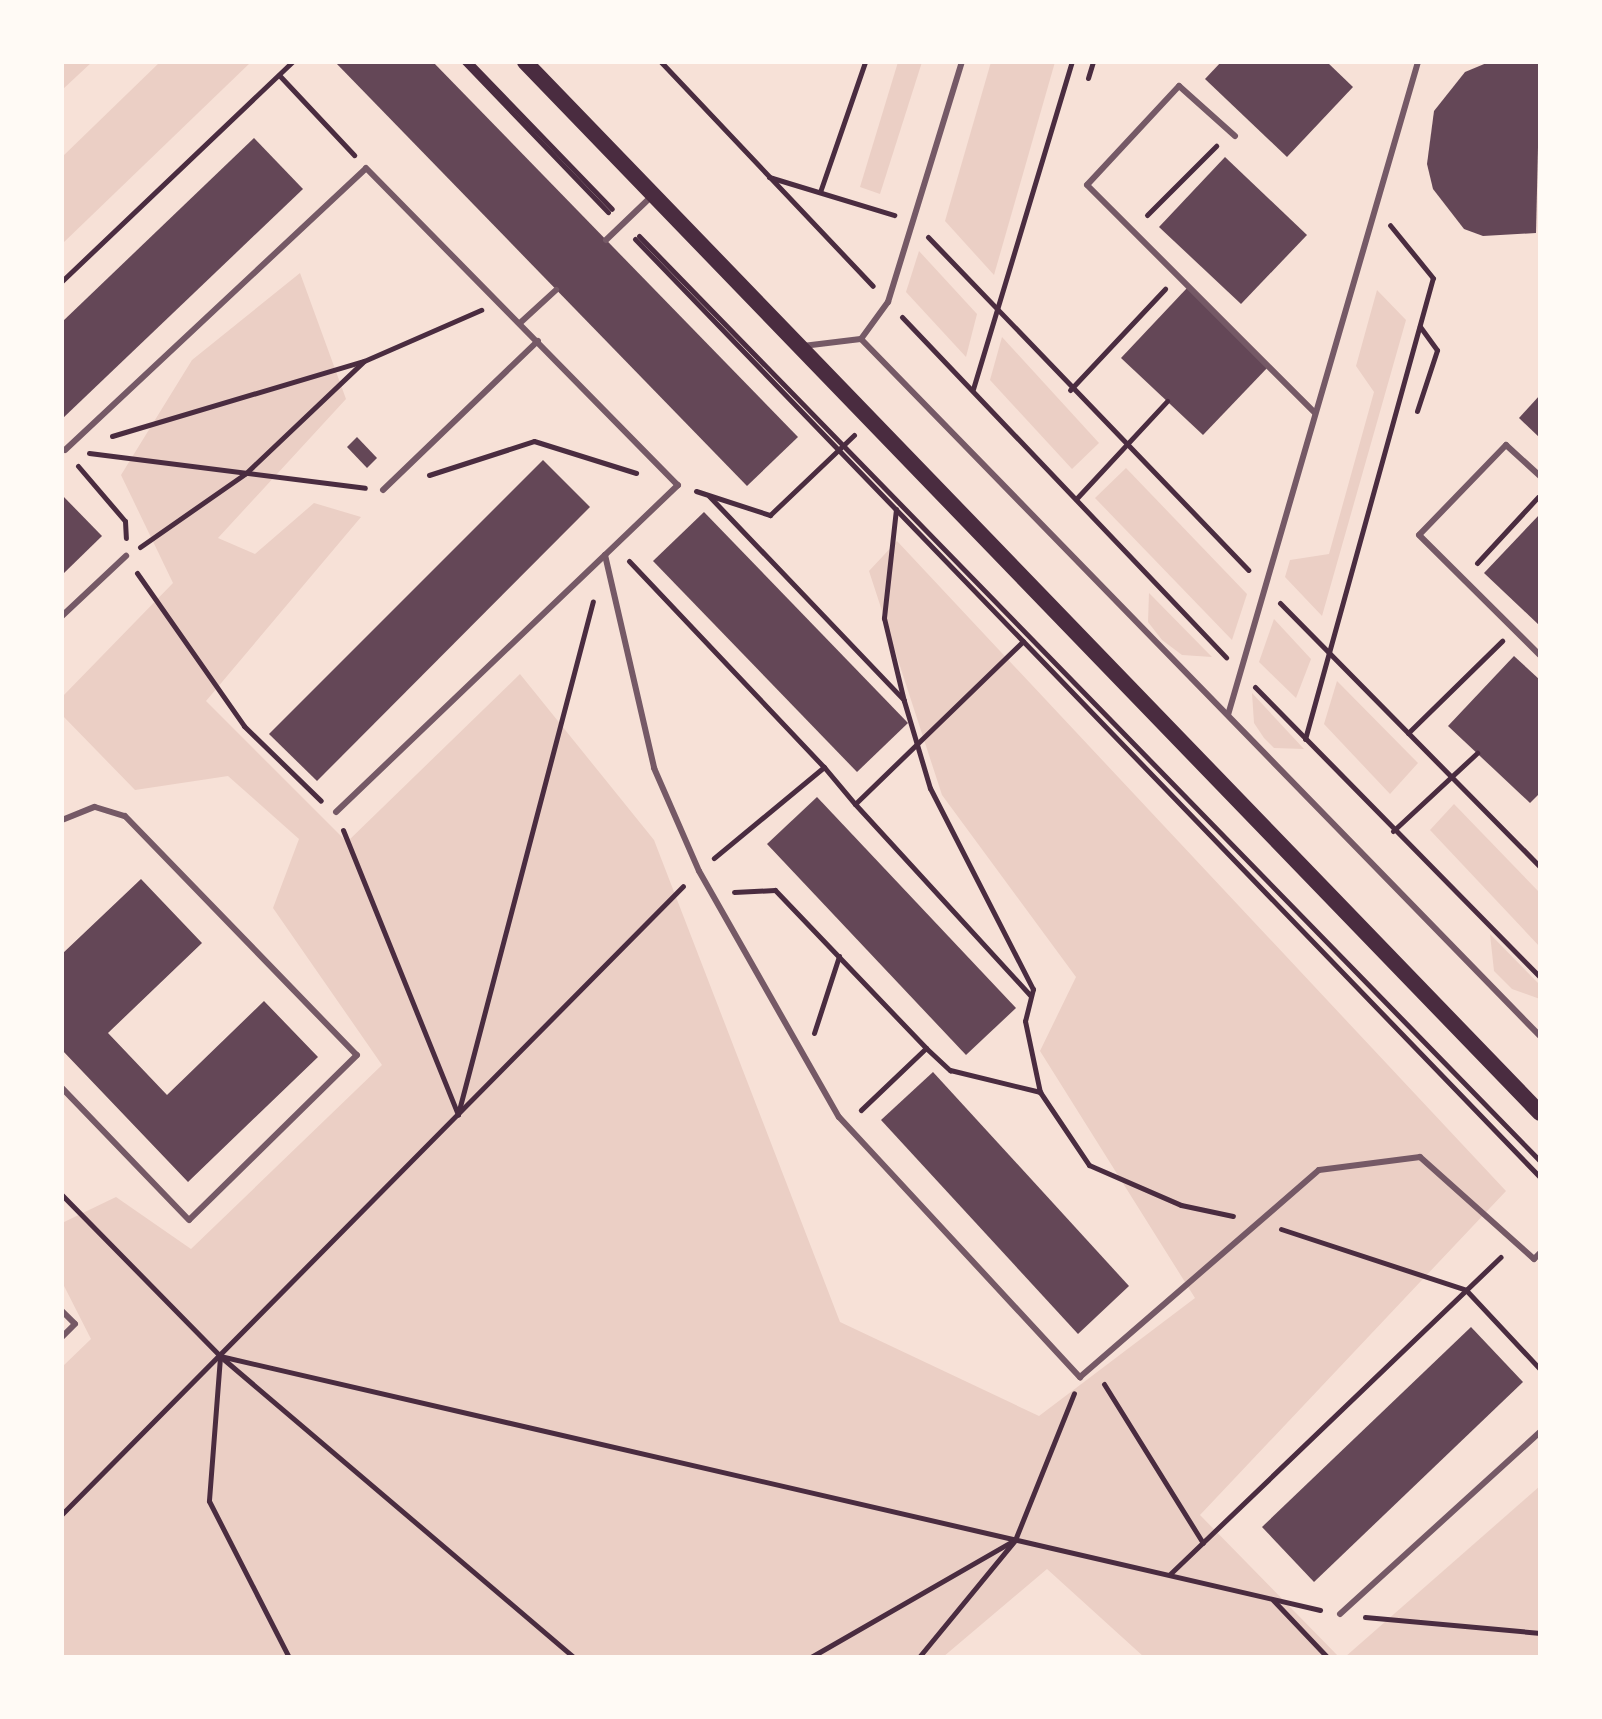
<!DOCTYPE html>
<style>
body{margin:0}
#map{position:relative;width:1602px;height:1719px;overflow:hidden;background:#f7e1d7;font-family:Inter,sans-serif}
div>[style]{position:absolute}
.green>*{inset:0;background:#ebcfc5}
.building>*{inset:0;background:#644757}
.path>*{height:5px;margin:-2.5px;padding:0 2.5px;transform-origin:2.5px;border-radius:2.5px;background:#4a2c40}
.service>*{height:6px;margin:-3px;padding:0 3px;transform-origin:3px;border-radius:3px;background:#755966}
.secondary>*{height:16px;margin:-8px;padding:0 8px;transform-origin:8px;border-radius:8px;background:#4a2c40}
span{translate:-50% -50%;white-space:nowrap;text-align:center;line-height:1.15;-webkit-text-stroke:7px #fffaf5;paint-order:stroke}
.frame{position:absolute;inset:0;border:64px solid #fffaf5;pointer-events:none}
</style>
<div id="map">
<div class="green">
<i style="clip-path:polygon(62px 62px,92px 62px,62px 90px)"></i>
<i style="clip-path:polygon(160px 62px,251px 62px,62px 244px,62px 157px)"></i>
<i style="clip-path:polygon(898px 62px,922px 62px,880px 194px,860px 187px)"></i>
<i style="clip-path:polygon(991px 62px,1055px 62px,994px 275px,945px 221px)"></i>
<i style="clip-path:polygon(919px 251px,977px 314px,966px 357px,906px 292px)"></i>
<i style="clip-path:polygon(300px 273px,346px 399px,218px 538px,255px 554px,314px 503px,361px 517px,206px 701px,347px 842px,520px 674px,654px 840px,840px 1322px,1039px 1416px,1195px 1298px,1040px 1051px,1076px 977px,942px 795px,869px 571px,897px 541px,1506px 1191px,1200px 1515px,1339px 1657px,1144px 1657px,1047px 1569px,943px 1657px,62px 1657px,62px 1367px,91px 1339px,62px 1282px,62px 1223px,116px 1197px,191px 1249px,382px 1065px,273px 908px,299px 839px,228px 776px,135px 790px,62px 715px,62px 697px,173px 583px,121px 475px,192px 360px)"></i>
<i style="clip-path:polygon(1377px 290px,1406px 320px,1322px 616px,1285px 577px,1290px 560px,1329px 554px,1374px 392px,1356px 366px)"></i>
<i style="clip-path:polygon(1002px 337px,1099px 443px,1072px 469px,990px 380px)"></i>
<i style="clip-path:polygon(1126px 468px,1247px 594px,1232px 640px,1095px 498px)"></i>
<i style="clip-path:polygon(1149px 593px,1212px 657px,1182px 655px,1162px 640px,1148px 622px)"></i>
<i style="clip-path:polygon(1274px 619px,1311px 659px,1296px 698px,1259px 662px)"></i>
<i style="clip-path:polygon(1337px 681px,1418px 763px,1390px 794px,1324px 724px)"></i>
<i style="clip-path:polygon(1252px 693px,1304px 749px,1274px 748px,1264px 738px,1254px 723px)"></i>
<i style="clip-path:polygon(1454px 804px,1540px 893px,1540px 947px,1430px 830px)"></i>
<i style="clip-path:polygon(1490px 934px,1540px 985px,1540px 999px,1512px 989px,1494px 971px)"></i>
<i style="clip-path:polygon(1540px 1486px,1540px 1657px,1345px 1657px)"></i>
</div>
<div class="building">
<i style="clip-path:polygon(335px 62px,433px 62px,798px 437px,747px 486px)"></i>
<i style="clip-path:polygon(1221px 62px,1327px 62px,1353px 87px,1287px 157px,1205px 79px)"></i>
<i style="clip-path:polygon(1489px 62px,1540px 62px,1536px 233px,1483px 236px,1464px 229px,1433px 189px,1427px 164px,1434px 111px,1465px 72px)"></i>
<i style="clip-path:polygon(254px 138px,303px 189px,62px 419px,62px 322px)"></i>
<i style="clip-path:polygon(1225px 157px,1307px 235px,1241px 304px,1159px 227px)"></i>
<i style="clip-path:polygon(1187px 288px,1269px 366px,1203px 435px,1121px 358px)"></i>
<i style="clip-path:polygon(1540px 395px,1540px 438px,1519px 418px)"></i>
<i style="clip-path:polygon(357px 437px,377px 458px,367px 468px,347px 447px)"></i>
<i style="clip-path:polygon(543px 460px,590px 507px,317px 781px,269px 734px)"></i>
<i style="clip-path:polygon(62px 495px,102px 536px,62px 575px)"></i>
<i style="clip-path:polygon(704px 512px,908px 723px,857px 772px,653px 561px)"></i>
<i style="clip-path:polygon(1540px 514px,1540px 626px,1484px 573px)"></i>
<i style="clip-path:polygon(1514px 656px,1540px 680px,1540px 793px,1530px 803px,1448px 726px)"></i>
<i style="clip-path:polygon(817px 797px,1016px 1008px,966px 1055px,767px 844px)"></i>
<i style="clip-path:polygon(141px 879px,202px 943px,108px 1033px,167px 1095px,264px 1001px,318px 1057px,188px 1182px,62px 1050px,62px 954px)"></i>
<i style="clip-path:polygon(933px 1072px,1129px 1286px,1078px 1334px,881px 1120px)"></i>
<i style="clip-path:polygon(1471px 1327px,1523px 1382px,1314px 1582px,1262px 1527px)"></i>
</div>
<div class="path">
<i style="left:464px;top:62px;width:208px;rotate:46.2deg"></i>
<i style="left:470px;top:62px;width:204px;rotate:46deg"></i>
<i style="left:661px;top:62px;width:308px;rotate:46.6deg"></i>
<i style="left:279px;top:75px;width:110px;rotate:46.8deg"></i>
<i style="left:1088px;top:78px;width:17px;rotate:-73deg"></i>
<i style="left:769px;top:177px;width:131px;rotate:16.9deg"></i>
<i style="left:820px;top:192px;width:138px;rotate:-70.9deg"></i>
<i style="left:1147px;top:215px;width:98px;rotate:-45deg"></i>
<i style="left:639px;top:236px;width:1291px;rotate:45.75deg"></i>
<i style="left:928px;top:237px;width:462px;rotate:46.1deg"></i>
<i style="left:635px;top:239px;width:1303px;rotate:46.03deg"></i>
<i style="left:62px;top:281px;width:318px;rotate:-43.6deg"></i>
<i style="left:902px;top:317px;width:470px;rotate:46.4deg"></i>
<i style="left:973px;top:389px;width:342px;rotate:-73.2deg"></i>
<i style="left:1070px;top:390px;width:139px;rotate:-46.8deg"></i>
<i style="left:1417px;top:411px;width:64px;rotate:-71.8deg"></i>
<i style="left:1437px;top:350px;width:29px;rotate:-126deg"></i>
<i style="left:112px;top:436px;width:263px;rotate:-16.6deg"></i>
<i style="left:364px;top:361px;width:128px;rotate:-23.6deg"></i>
<i style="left:89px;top:453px;width:278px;rotate:7.2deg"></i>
<i style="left:78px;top:466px;width:72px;rotate:49.5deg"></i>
<i style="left:125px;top:521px;width:17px;rotate:87deg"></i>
<i style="left:429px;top:475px;width:110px;rotate:-17.9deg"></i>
<i style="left:534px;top:441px;width:107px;rotate:17.4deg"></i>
<i style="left:696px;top:491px;width:78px;rotate:18deg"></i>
<i style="left:770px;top:515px;width:116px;rotate:-43.6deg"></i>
<i style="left:709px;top:496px;width:282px;rotate:46.3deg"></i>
<i style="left:1076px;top:499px;width:134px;rotate:-47.1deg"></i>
<i style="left:896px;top:509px;width:110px;rotate:96.3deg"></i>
<i style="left:884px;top:618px;width:85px;rotate:76.5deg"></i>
<i style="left:904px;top:701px;width:91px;rotate:73.4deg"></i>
<i style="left:930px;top:788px;width:226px;rotate:62.9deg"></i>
<i style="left:1033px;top:989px;width:33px;rotate:104deg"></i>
<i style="left:1025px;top:1021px;width:73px;rotate:78.1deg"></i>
<i style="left:1040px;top:1092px;width:88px;rotate:56.1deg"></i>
<i style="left:1089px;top:1165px;width:100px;rotate:23.5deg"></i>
<i style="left:1181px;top:1205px;width:53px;rotate:11.9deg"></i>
<i style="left:140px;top:547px;width:129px;rotate:-34.9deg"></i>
<i style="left:246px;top:473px;width:161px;rotate:-43.5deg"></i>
<i style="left:629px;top:561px;width:284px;rotate:46.6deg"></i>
<i style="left:824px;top:767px;width:143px;rotate:140.4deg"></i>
<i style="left:1477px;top:563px;width:90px;rotate:-47.3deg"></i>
<i style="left:137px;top:573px;width:187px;rotate:55deg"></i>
<i style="left:244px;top:726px;width:107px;rotate:44.2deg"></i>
<i style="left:1280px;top:603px;width:371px;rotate:45.4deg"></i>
<i style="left:1255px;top:687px;width:407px;rotate:45.5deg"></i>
<i style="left:1408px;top:733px;width:132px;rotate:-44.4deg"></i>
<i style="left:1305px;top:739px;width:478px;rotate:-74.5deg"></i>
<i style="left:1433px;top:278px;width:68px;rotate:-129.1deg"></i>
<i style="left:824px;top:767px;width:48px;rotate:50deg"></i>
<i style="left:855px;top:804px;width:234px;rotate:-44.1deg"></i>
<i style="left:855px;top:804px;width:260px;rotate:47.5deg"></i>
<i style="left:343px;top:830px;width:307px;rotate:68deg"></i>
<i style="left:1393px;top:831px;width:115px;rotate:-42.9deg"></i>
<i style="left:734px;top:892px;width:41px;rotate:-2.8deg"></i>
<i style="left:775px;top:890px;width:219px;rotate:46.3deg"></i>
<i style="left:926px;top:1048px;width:90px;rotate:136.4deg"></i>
<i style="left:814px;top:1033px;width:81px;rotate:-72deg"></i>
<i style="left:926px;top:1048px;width:33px;rotate:43deg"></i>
<i style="left:950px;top:1070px;width:93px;rotate:13.7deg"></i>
<i style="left:458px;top:1114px;width:530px;rotate:-75.26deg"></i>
<i style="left:62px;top:1195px;width:226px;rotate:45.5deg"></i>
<i style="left:220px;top:1356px;width:1129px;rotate:13deg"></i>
<i style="left:1281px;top:1229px;width:195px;rotate:18.2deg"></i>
<i style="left:1466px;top:1290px;width:108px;rotate:46.9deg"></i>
<i style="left:220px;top:1357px;width:144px;rotate:94.4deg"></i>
<i style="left:209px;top:1501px;width:175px;rotate:62.9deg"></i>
<i style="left:221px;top:1357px;width:463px;rotate:40.4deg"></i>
<i style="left:1104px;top:1384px;width:187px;rotate:58.1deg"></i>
<i style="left:62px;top:1514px;width:883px;rotate:-45.32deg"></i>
<i style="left:1170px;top:1574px;width:458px;rotate:-43.8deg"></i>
<i style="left:1273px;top:1600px;width:79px;rotate:46.5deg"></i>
<i style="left:1365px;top:1617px;width:176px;rotate:5.2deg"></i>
<i style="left:811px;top:1657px;width:231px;rotate:-29.9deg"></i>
<i style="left:919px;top:1657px;width:151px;rotate:-50.6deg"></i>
<i style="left:1015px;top:1540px;width:158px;rotate:-68.1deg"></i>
</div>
<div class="service">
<i style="left:1235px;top:136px;width:75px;rotate:-138.2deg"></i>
<i style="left:1179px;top:86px;width:135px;rotate:132.9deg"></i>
<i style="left:1087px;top:185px;width:322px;rotate:45deg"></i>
<i style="left:606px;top:240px;width:65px;rotate:-43.8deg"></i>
<i style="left:520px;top:323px;width:49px;rotate:-42.5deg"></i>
<i style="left:861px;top:339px;width:46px;rotate:-53.9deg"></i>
<i style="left:888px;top:302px;width:251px;rotate:-72.9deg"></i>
<i style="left:803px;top:346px;width:58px;rotate:-6.9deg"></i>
<i style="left:861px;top:339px;width:973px;rotate:45.75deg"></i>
<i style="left:65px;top:450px;width:412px;rotate:-43.1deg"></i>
<i style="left:366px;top:168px;width:445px;rotate:45.5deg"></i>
<i style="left:678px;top:485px;width:101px;rotate:136.2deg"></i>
<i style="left:605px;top:555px;width:219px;rotate:77deg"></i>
<i style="left:654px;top:768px;width:112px;rotate:66.4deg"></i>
<i style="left:699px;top:871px;width:283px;rotate:60.4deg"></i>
<i style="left:839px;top:1117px;width:355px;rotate:47.2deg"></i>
<i style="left:1080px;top:1377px;width:316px;rotate:-40.9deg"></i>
<i style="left:1319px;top:1170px;width:102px;rotate:-7.3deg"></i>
<i style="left:1420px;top:1157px;width:153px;rotate:41.8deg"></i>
<i style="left:1534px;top:1259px;width:8px;rotate:-45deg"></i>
<i style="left:1540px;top:476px;width:46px;rotate:-137.6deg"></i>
<i style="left:1506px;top:445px;width:125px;rotate:134deg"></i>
<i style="left:1419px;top:535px;width:170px;rotate:44.8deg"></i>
<i style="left:383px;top:490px;width:215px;rotate:-43.9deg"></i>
<i style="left:62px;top:616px;width:88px;rotate:-43.2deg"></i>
<i style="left:1228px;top:715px;width:680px;rotate:-73.78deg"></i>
<i style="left:336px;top:812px;width:372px;rotate:-43.7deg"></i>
<i style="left:62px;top:820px;width:35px;rotate:-22deg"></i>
<i style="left:95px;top:807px;width:31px;rotate:17deg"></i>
<i style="left:125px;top:816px;width:333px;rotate:45.9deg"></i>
<i style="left:357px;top:1055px;width:235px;rotate:135.5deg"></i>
<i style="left:189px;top:1220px;width:183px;rotate:-133.9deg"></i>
<i style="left:62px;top:1311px;width:18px;rotate:45deg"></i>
<i style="left:75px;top:1324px;width:18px;rotate:135deg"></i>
<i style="left:1340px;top:1614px;width:270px;rotate:-42.3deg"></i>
</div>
<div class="secondary">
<i style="left:525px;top:62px;width:1461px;rotate:46deg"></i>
</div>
<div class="frame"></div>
</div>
